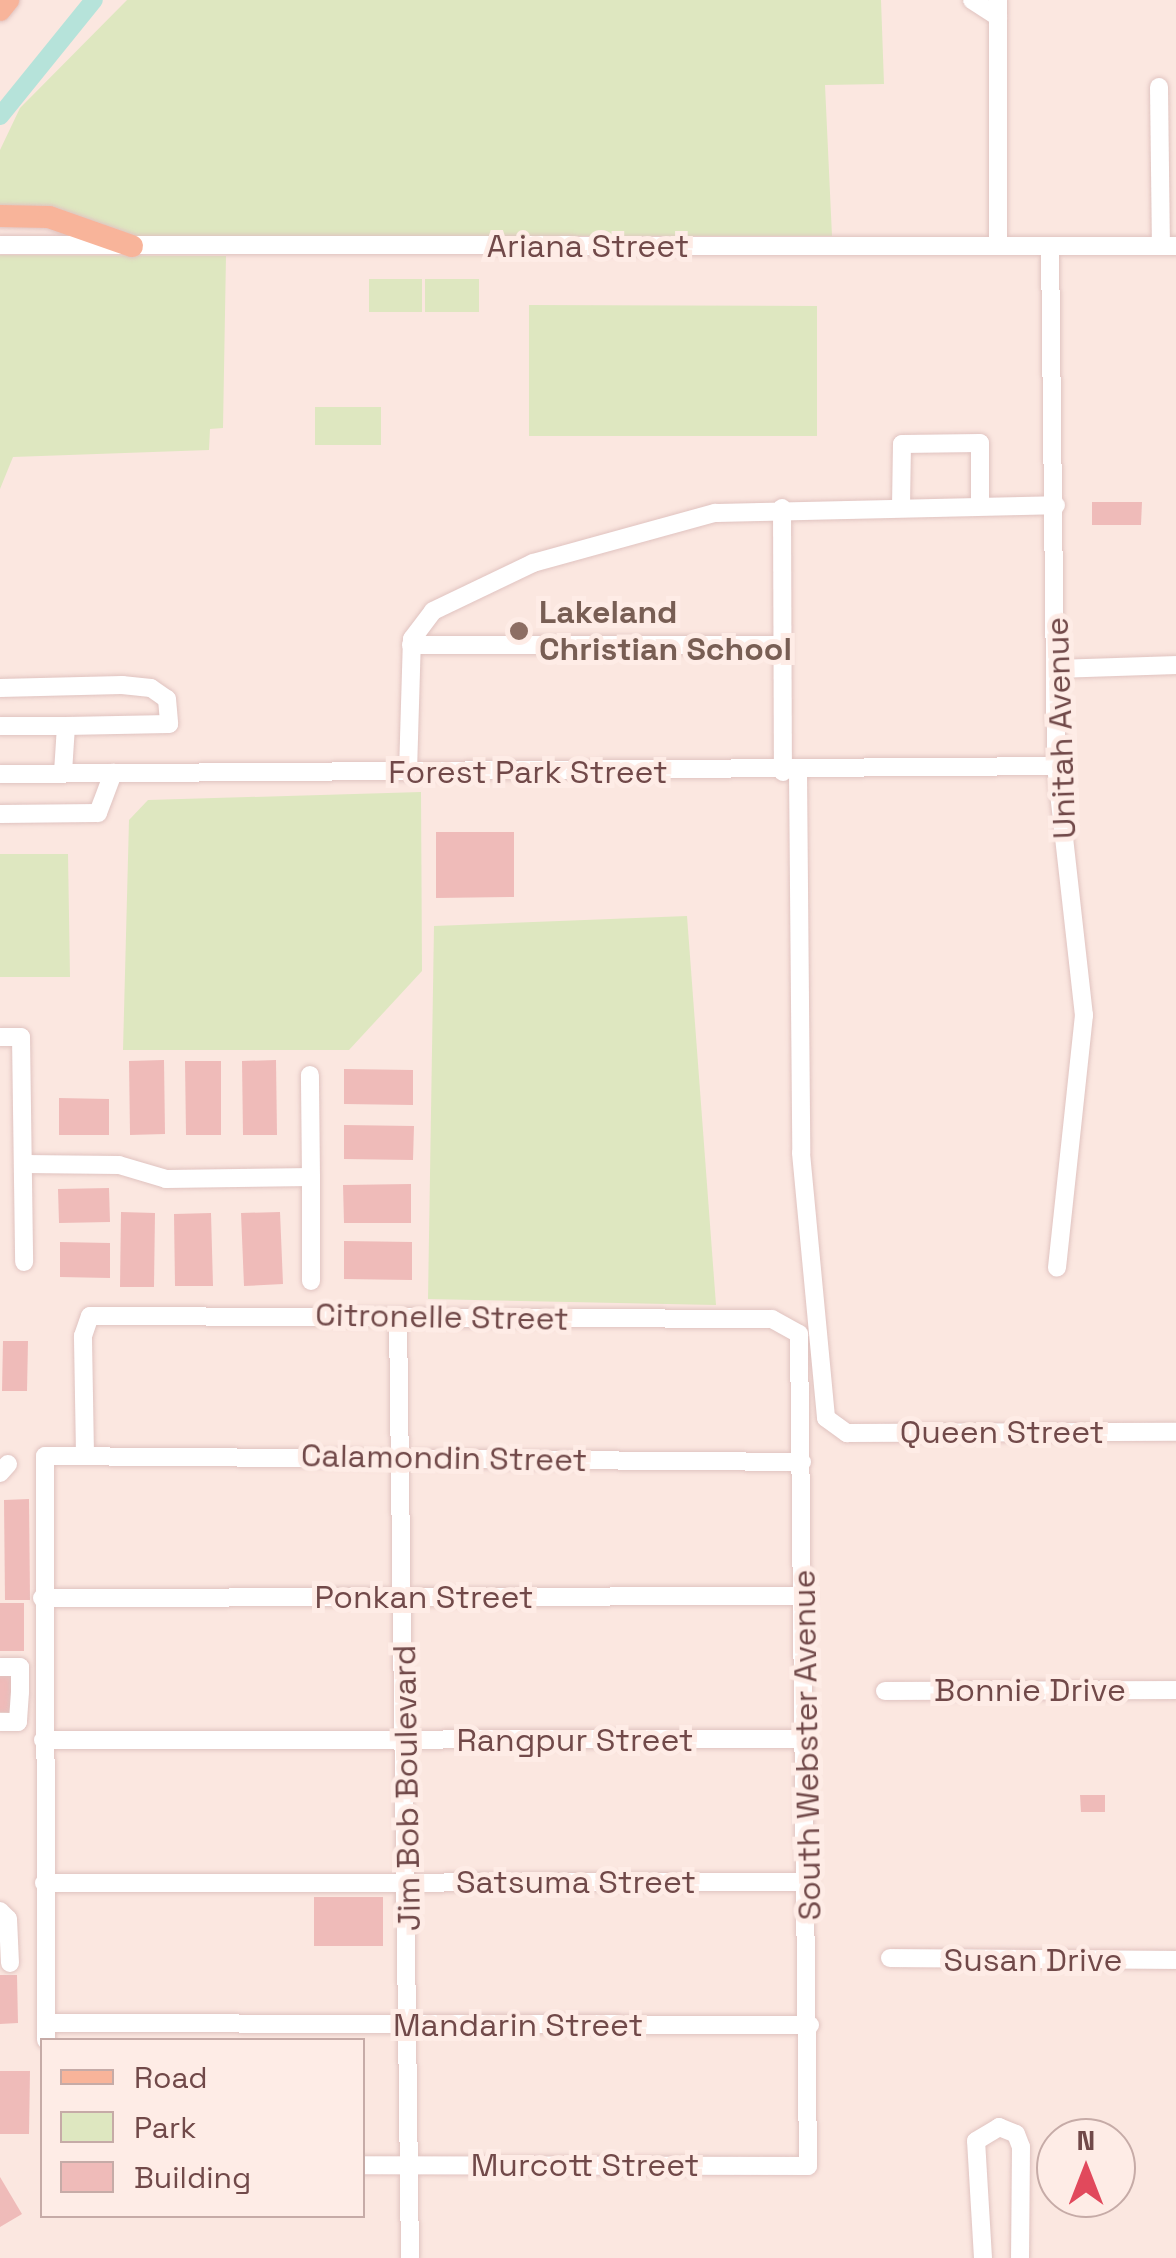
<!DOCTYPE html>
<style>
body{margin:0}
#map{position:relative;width:1176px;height:2258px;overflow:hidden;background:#fbe7e0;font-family:"Space Grotesk",sans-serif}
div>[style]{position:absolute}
.green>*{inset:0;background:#dee7c0}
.canal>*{height:18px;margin:-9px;padding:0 9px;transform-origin:9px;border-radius:9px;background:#b6e3da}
.building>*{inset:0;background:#efbbb9}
.roads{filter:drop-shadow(0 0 2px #e0c3c0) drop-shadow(0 0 2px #e0c3c0)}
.minor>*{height:18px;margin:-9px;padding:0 9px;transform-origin:9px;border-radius:9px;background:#fff}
.major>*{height:22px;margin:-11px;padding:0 11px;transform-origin:11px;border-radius:11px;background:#f8b49a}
.dots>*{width:28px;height:28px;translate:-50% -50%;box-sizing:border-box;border:5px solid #feece6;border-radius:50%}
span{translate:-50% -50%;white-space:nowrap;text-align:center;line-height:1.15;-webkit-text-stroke:10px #feece6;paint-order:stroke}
.street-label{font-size:32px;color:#714949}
.education-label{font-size:32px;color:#785e54;font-weight:700}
.left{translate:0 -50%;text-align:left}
.legend{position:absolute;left:40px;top:2038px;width:325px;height:180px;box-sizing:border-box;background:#feece6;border:2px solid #c6aba7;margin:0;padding:12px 18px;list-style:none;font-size:30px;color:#714949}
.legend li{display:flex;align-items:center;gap:20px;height:50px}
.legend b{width:50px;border:2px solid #c6aba7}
.north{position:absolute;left:1036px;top:2118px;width:100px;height:100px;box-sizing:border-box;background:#feece6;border:2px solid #c6aba7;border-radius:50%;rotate:0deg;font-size:28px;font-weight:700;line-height:40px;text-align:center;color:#714949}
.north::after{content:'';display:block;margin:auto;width:35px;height:45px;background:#e1495c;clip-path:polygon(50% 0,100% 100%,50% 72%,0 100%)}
</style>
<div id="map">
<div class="green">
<i style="clip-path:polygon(127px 0,881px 0,884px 84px,825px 85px,832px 236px,133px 236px,0 206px,0 150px,20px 108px)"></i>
<i style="clip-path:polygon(0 255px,226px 256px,223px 428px,210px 429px,209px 450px,13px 457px,0 489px)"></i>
<i style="clip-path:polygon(369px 279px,422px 279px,422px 312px,369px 312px)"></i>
<i style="clip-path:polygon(425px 279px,479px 279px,479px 312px,425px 312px)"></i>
<i style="clip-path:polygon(529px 305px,817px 306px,817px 436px,529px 436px)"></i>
<i style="clip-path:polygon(315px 407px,381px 407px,381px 445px,315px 445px)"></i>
<i style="clip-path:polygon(421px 792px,422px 971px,349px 1050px,123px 1050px,129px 820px,148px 800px)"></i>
<i style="clip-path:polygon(0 854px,68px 854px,70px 977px,0 977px)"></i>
<i style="clip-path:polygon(687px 916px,716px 1305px,428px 1299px,434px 926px)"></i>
</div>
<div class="canal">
<i style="left:0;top:116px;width:149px;rotate:-51deg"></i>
</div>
<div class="building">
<i style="clip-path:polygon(1092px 502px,1142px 502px,1141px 525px,1092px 525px)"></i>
<i style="clip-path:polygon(436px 832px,514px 832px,514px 897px,436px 898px)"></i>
<i style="clip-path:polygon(164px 1060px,165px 1134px,130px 1135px,129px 1061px)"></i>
<i style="clip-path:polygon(276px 1060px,277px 1135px,243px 1135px,242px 1061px)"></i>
<i style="clip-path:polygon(185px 1061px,221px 1061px,221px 1135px,186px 1135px)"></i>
<i style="clip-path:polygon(344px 1069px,413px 1070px,413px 1105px,344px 1104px)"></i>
<i style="clip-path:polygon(59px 1098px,109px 1099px,109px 1135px,59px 1135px)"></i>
<i style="clip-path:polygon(344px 1125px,414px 1126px,413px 1160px,344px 1159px)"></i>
<i style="clip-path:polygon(411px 1184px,411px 1223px,344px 1223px,343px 1185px)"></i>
<i style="clip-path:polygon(109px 1188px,110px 1222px,59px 1223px,58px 1189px)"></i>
<i style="clip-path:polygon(121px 1212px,155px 1213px,154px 1287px,120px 1287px)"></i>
<i style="clip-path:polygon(280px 1212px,283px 1284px,244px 1286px,241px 1213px)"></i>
<i style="clip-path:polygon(211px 1213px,213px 1286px,175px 1286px,174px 1214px)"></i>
<i style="clip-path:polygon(344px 1241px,412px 1242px,412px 1280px,344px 1279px)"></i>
<i style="clip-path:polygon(60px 1242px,110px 1243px,110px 1278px,60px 1277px)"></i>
<i style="clip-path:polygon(3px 1341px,28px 1341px,27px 1391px,2px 1391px)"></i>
<i style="clip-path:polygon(29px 1499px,30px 1600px,5px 1600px,4px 1500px)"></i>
<i style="clip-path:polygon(0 1603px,24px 1603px,24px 1651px,0 1651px)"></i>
<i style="clip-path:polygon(0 1676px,19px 1676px,19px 1712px,0 1712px)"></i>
<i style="clip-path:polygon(1080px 1795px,1105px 1795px,1105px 1812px,1081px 1812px)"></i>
<i style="clip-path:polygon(314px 1897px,383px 1897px,383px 1946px,314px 1946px)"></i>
<i style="clip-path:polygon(0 1975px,17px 1975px,18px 2023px,0 2024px)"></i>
<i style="clip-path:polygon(0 2071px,30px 2071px,29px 2134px,0 2134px)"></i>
<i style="clip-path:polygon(0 2177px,22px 2214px,0 2227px)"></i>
</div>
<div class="roads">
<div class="minor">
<i style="left:972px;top:0;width:31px;rotate:33deg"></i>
<i style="left:1159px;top:87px;width:159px;rotate:89.3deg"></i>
<i style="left:0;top:245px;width:1176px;rotate:0.05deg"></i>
<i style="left:998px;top:246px;width:246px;rotate:-90deg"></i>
<i style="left:1050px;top:246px;width:520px;rotate:89.34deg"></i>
<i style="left:1056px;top:766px;width:251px;rotate:83.6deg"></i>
<i style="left:1084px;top:1015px;width:254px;rotate:96.1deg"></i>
<i style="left:901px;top:507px;width:63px;rotate:-89.1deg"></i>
<i style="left:902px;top:444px;width:78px;rotate:-0.7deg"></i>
<i style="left:980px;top:443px;width:63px;rotate:90deg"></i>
<i style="left:782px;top:508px;width:264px;rotate:89.8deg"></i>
<i style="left:411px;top:645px;width:370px"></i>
<i style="left:1057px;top:669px;width:119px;rotate:-1.9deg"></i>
<i style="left:0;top:688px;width:122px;rotate:-1.4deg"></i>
<i style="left:122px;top:685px;width:29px;rotate:6deg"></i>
<i style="left:151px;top:688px;width:19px;rotate:35deg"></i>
<i style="left:167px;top:699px;width:25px;rotate:85deg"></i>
<i style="left:169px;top:724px;width:103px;rotate:178.9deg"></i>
<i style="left:0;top:726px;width:66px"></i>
<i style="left:66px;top:726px;width:47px;rotate:93.7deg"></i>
<i style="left:408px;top:772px;width:133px;rotate:-88.3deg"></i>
<i style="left:412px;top:639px;width:35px;rotate:-53deg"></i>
<i style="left:433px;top:611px;width:111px;rotate:-25.6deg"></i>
<i style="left:533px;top:563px;width:189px;rotate:-15.4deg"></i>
<i style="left:715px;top:513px;width:341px;rotate:-1.3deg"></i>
<i style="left:798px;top:772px;width:381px;rotate:89.5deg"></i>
<i style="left:801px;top:1153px;width:266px;rotate:84.6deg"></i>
<i style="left:826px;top:1418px;width:26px;rotate:36deg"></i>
<i style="left:847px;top:1433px;width:329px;rotate:-0.2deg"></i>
<i style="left:0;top:774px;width:1056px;rotate:-0.43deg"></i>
<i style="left:0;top:814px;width:98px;rotate:-0.6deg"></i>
<i style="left:98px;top:813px;width:43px;rotate:-69.4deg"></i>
<i style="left:0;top:1037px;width:21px"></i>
<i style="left:21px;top:1037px;width:225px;rotate:89.2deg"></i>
<i style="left:24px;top:1164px;width:95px;rotate:0.6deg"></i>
<i style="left:119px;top:1165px;width:49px;rotate:16.6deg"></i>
<i style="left:166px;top:1179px;width:145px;rotate:-0.8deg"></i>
<i style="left:311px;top:1177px;width:102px;rotate:-90.6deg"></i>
<i style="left:311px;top:1177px;width:104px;rotate:90deg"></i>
<i style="left:398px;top:1317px;width:941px;rotate:89.27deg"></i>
<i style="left:85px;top:1454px;width:118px;rotate:-91deg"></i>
<i style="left:83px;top:1336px;width:21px;rotate:-71deg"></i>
<i style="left:90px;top:1316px;width:682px;rotate:0.25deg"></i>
<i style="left:772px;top:1319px;width:31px;rotate:29deg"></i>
<i style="left:799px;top:1334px;width:832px;rotate:89.38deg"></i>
<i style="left:808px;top:2166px;width:446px;rotate:-179.9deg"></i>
<i style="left:0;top:1473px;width:12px;rotate:-48deg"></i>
<i style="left:42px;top:1598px;width:764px;rotate:-0.15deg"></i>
<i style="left:0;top:1667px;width:20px"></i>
<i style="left:20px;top:1667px;width:25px;rotate:90deg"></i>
<i style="left:20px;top:1692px;width:30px;rotate:94deg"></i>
<i style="left:18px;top:1722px;width:18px;rotate:180deg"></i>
<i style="left:885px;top:1691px;width:291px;rotate:-0.2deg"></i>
<i style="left:43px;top:1740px;width:764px;rotate:-0.07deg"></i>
<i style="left:44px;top:1883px;width:765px;rotate:-0.07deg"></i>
<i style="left:0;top:1911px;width:11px;rotate:45deg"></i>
<i style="left:8px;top:1919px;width:44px;rotate:87.4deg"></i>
<i style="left:890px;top:1958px;width:286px;rotate:0.4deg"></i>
<i style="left:46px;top:2023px;width:764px;rotate:0.15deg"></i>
<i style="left:46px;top:2040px;width:584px;rotate:-90.1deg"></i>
<i style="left:45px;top:1456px;width:757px;rotate:0.45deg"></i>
<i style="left:983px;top:2258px;width:117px;rotate:-93.4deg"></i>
<i style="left:976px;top:2141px;width:27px;rotate:-31deg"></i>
<i style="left:999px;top:2127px;width:18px;rotate:22deg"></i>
<i style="left:1016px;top:2134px;width:14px;rotate:69deg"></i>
<i style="left:1021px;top:2147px;width:111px;rotate:90.5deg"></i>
</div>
<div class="major">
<i style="left:0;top:10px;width:13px;rotate:-51deg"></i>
<i style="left:0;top:216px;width:49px;rotate:1.2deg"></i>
<i style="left:49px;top:217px;width:88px;rotate:19.3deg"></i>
</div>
</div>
<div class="dots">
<i style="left:519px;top:631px;background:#8d6e63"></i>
</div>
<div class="street-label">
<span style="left:588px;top:246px">Ariana Street</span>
<span style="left:1061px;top:728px;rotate:-92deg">Unitah Avenue</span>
<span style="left:528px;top:772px">Forest Park Street</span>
<span style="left:442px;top:1317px;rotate:1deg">Citronelle Street</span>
<span style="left:1002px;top:1432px">Queen Street</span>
<span style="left:444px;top:1458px;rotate:1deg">Calamondin Street</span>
<span style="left:424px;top:1597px">Ponkan Street</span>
<span style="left:1030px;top:1690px">Bonnie Drive</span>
<span style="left:575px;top:1740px">Rangpur Street</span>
<span style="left:807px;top:1745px;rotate:-91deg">South Webster Avenue</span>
<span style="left:407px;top:1788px;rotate:-91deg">Jim Bob Boulevard</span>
<span style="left:576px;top:1882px">Satsuma Street</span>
<span style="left:1033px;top:1960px">Susan Drive</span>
<span style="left:518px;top:2025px">Mandarin Street</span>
<span style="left:585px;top:2165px">Murcott Street</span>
</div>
<div class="education-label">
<span class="left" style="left:539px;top:631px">Lakeland<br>Christian School</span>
</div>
<ul class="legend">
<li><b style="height:12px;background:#f8b49a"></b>Road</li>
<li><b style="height:28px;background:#dee7c0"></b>Park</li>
<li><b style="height:28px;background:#efbbb9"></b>Building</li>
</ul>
<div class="north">N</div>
</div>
